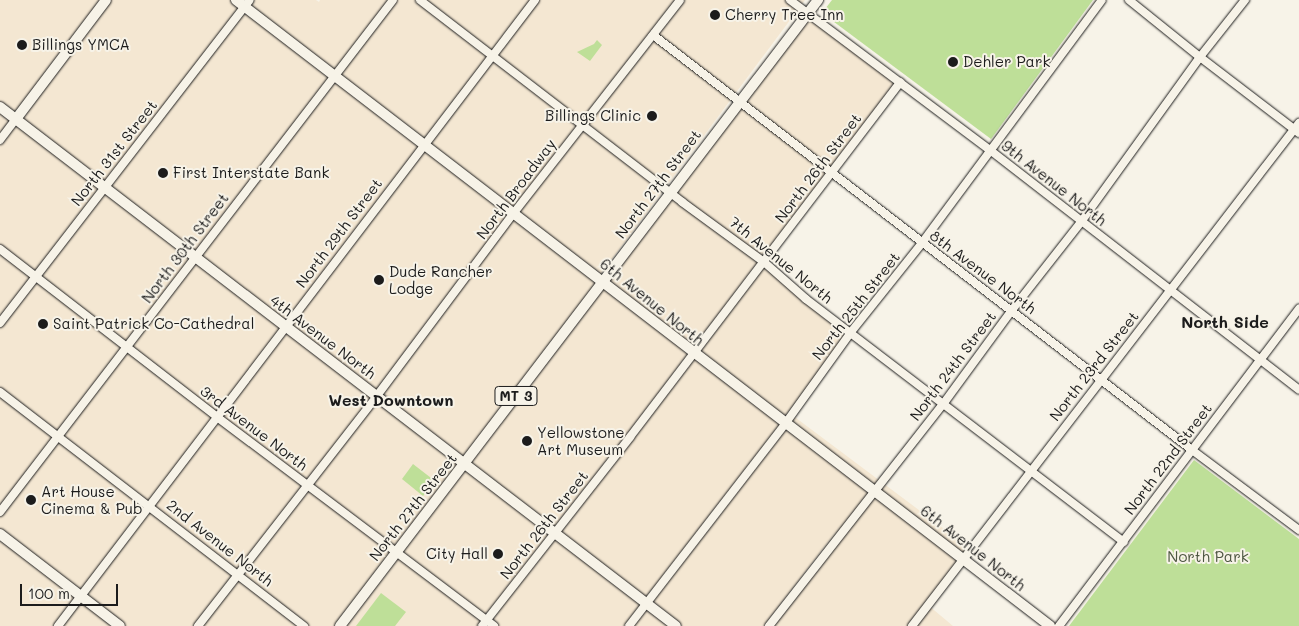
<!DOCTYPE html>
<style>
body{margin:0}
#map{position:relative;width:1299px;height:626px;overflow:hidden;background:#f7f3e8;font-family:Mali,sans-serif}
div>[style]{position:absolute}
.built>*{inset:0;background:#f4e7d2}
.green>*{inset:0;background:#bedf98}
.roads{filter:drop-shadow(0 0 1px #1c1c1c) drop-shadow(0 0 1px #1c1c1c)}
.minor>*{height:8px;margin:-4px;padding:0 4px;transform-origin:4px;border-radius:4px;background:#f7f3e8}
.major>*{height:10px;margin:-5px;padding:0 5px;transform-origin:5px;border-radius:5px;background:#f7f3e8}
.dots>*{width:14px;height:14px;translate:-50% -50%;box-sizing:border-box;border:2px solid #f7f3e8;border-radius:50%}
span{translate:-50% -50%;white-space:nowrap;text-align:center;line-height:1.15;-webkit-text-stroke:4px #f7f3e8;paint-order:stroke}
.shield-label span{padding:1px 4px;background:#f7f3e8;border:1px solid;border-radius:4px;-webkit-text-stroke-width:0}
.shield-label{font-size:14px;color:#1c1c1c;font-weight:700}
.poi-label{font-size:15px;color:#1c1c1c}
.left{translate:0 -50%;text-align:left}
.right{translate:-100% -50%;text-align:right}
.street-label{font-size:15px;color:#1c1c1c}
.park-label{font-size:15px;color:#4d5641}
.neighbourhood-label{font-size:16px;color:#1c1c1c;font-weight:700}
.scale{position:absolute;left:20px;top:584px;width:98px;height:22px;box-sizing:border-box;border:2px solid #1c1c1c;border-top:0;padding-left:6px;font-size:15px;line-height:18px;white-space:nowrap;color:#1c1c1c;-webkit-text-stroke:4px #f7f3e8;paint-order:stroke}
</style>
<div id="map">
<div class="built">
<i style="clip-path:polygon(0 0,316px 0,319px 2px,320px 0,805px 0,600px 275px,604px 282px,808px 14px,900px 82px,764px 262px,851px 332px,788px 412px,971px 549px,928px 605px,953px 626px,767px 626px,844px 521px,764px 626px,0 626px)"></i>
</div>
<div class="green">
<i style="clip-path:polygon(832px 0,1093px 0,991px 139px,822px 13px)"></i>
<i style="clip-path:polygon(597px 40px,602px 45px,590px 61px,577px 52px,594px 44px)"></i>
<i style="clip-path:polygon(1194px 460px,1299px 539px,1299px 626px,1069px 626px)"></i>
<i style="clip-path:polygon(413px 464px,435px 481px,423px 496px,402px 479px)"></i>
<i style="clip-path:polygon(381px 593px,406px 612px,395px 626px,356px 626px)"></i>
</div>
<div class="roads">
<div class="minor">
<i style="left:420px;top:0;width:331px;rotate:37.6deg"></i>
<i style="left:682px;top:202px;width:102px;rotate:36.2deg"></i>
<i style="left:764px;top:262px;width:56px;rotate:41.4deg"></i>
<i style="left:806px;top:299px;width:400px;rotate:37.4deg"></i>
<i style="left:790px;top:0;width:250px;rotate:36.9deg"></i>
<i style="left:990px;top:150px;width:391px;rotate:37.8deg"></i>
<i style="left:1129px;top:0;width:91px;rotate:38.8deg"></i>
<i style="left:1200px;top:57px;width:125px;rotate:37.5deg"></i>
<i style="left:653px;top:35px;width:680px;rotate:37.59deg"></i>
<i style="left:1192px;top:450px;width:134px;rotate:36.8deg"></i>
<i style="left:0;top:140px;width:26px;rotate:-53deg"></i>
<i style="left:0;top:249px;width:274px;rotate:37.7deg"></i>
<i style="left:217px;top:417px;width:347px;rotate:37deg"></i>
<i style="left:0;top:323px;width:408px;rotate:-52.3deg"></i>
<i style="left:0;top:392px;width:384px;rotate:37.6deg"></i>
<i style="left:0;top:512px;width:645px;rotate:-52.49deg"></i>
<i style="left:58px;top:626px;width:787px;rotate:-52.69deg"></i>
<i style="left:198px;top:626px;width:290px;rotate:-52.1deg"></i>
<i style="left:376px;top:397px;width:229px;rotate:-53.2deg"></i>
<i style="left:513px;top:214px;width:271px;rotate:-52deg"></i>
<i style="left:482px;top:626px;width:240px;rotate:-51.9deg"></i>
<i style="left:630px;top:437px;width:446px;rotate:-52.7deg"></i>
<i style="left:629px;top:626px;width:255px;rotate:-52.3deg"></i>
<i style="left:785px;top:424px;width:113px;rotate:-54.3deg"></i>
<i style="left:851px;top:332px;width:114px;rotate:-51.4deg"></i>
<i style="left:922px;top:243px;width:302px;rotate:-53.5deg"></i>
<i style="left:769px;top:626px;width:283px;rotate:-51.9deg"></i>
<i style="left:944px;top:403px;width:115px;rotate:-53.8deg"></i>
<i style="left:1012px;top:310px;width:112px;rotate:-51.9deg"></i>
<i style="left:1081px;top:222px;width:203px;rotate:-54.2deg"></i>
<i style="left:1200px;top:57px;width:73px;rotate:-51.7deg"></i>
<i style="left:912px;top:626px;width:635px;rotate:-52.43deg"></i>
<i style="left:1059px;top:626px;width:398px;rotate:-52.9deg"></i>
</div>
<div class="major">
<i style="left:236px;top:0;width:1027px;rotate:37.56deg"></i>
<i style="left:0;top:107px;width:852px;rotate:37.52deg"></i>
<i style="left:16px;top:119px;width:149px;rotate:-52.9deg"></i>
<i style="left:0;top:534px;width:151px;rotate:37.5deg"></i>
<i style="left:340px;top:626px;width:788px;rotate:-52.64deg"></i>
</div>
</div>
<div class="dots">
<i style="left:715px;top:15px;background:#1c1c1c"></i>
<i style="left:22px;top:45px;background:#1c1c1c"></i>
<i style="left:953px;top:62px;background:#1c1c1c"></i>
<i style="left:652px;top:116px;background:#1c1c1c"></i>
<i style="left:163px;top:173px;background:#1c1c1c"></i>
<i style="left:379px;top:280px;background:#1c1c1c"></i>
<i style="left:43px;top:324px;background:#1c1c1c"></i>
<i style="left:527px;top:441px;background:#1c1c1c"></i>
<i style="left:31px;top:500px;background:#1c1c1c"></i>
<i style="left:498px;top:554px;background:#1c1c1c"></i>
</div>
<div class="shield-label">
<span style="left:516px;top:396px">MT 3</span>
</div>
<div class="poi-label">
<span class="left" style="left:725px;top:15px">Cherry Tree Inn</span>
<span class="left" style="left:32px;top:45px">Billings YMCA</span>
<span class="left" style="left:963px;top:62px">Dehler Park</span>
<span class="right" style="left:641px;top:116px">Billings Clinic</span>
<span class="left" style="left:173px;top:173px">First Interstate Bank</span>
<span class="left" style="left:389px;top:280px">Dude Rancher<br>Lodge</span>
<span class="left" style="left:53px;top:324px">Saint Patrick Co-Cathedral</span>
<span class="left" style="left:537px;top:441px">Yellowstone<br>Art Museum</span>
<span class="left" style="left:41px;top:500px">Art House<br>Cinema &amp; Pub</span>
<span class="right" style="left:488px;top:554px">City Hall</span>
</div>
<div class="street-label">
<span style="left:114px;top:153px;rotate:-52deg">North 31st Street</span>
<span style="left:818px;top:168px;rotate:-53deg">North 26th Street</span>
<span style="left:1054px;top:183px;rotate:38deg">9th Avenue North</span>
<span style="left:658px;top:184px;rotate:-53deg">North 27th Street</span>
<span style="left:516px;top:189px;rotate:-53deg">North Broadway</span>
<span style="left:339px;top:233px;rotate:-53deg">North 29th Street</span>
<span style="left:185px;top:248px;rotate:-53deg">North 30th Street</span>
<span style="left:781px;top:260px;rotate:39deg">7th Avenue North</span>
<span style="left:983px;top:272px;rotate:37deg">8th Avenue North</span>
<span style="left:652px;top:302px;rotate:39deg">6th Avenue North</span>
<span style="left:856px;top:306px;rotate:-52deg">North 25th Street</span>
<span style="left:323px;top:337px;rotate:37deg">4th Avenue North</span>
<span style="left:953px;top:366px;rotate:-53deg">North 24th Street</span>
<span style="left:1094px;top:366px;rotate:-52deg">North 23rd Street</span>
<span style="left:254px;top:428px;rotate:37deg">3rd Avenue North</span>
<span style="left:1168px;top:459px;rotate:-53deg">North 22nd Street</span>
<span style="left:413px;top:507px;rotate:-52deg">North 27th Street</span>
<span style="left:544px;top:525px;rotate:-52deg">North 26th Street</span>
<span style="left:220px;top:543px;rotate:38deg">2nd Avenue North</span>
<span style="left:973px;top:548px;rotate:38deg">6th Avenue North</span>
</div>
<div class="park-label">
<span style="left:1208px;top:557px">North Park</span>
</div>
<div class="neighbourhood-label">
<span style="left:1225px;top:322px">North Side</span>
<span style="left:391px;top:400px">West Downtown</span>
</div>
<div class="scale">100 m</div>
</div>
